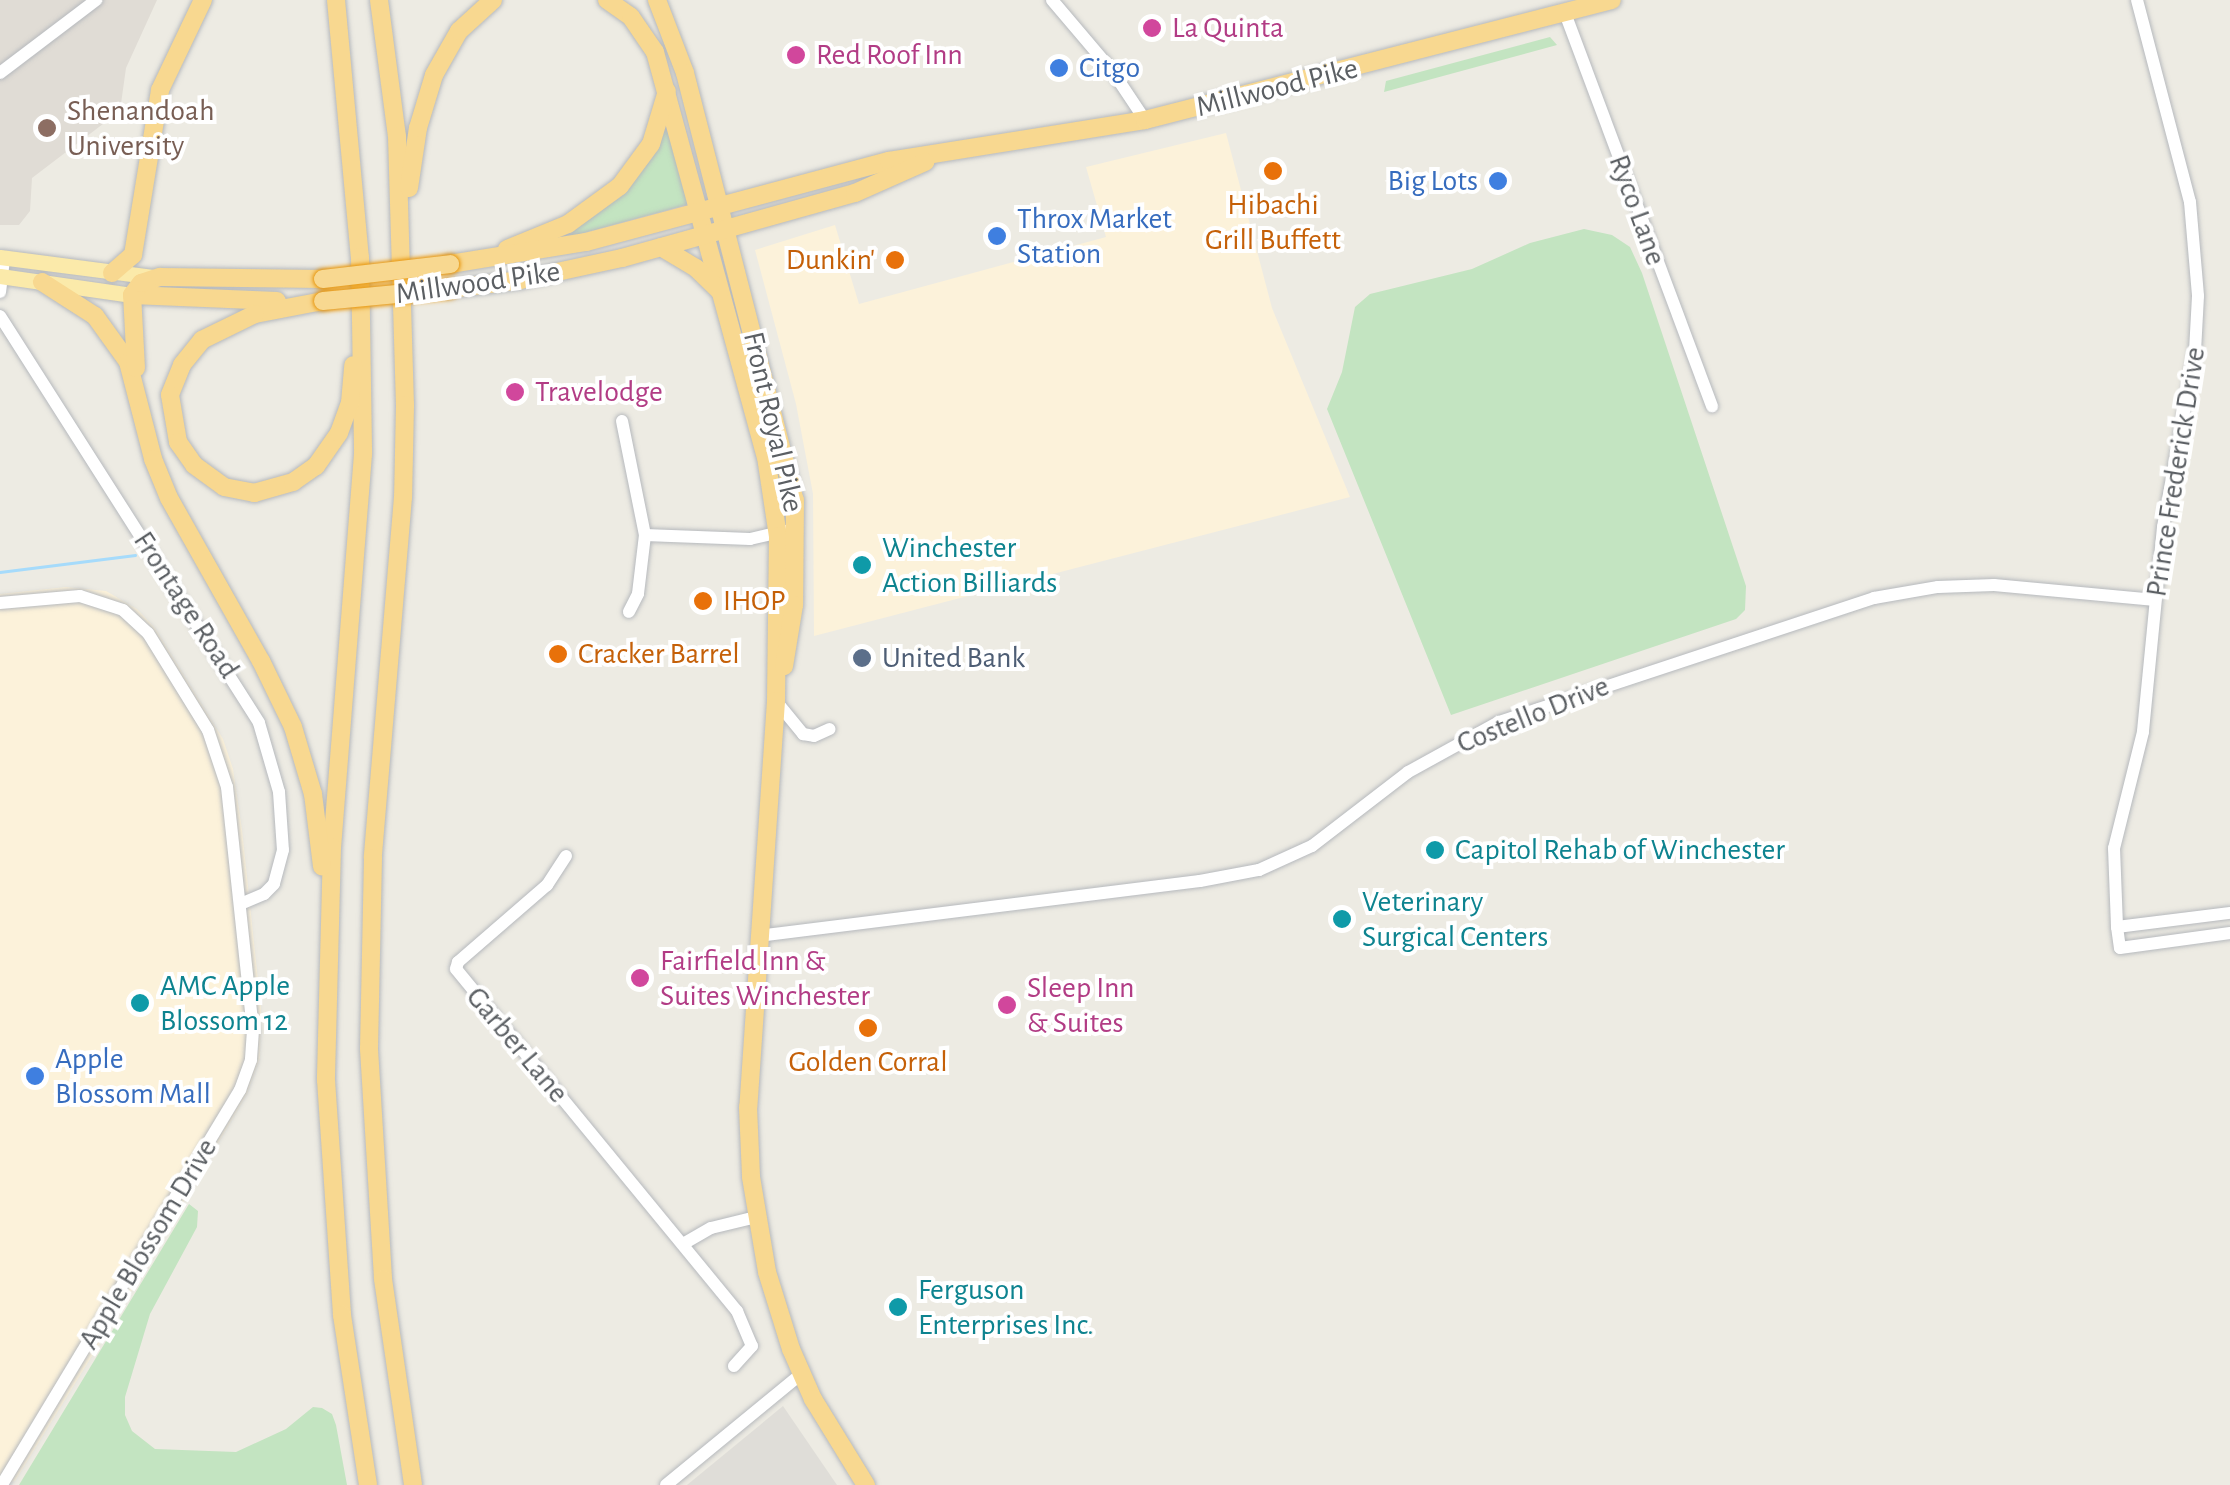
<!DOCTYPE html>
<style>
body{margin:0}
#map{position:relative;width:2230px;height:1485px;overflow:hidden;background:#edebe3;font-family:"Alegreya Sans",sans-serif}
div>[style]{position:absolute}
.commercial>*{inset:0;background:#fcf2da}
.industrial>*{inset:0;background:#dfddd8}
.education>*{inset:0;background:#e0dcd5}
.green>*{inset:0;background:#c3e4c1}
.stream>*{height:2.5px;margin:-1.25px;padding:0 1.25px;transform-origin:1.25px;border-radius:1.25px;background:#a6dbfb}
.roads{filter:drop-shadow(0 0 2px #b6b9bd) drop-shadow(0 0 2px #b6b9bd)}
.minor>*{height:12px;margin:-6px;padding:0 6px;transform-origin:6px;border-radius:6px;background:#fff}
.major>*{height:15px;margin:-7.5px;padding:0 7.5px;transform-origin:7.5px;border-radius:7.5px;background:#fbeaaa}
.highway>*{height:18px;margin:-9px;padding:0 9px;transform-origin:9px;border-radius:9px;background:#f8d890}
.bridges{filter:drop-shadow(0 0 2px #e7950a) drop-shadow(0 0 2px #e7950a)}
.highway-bridge>*{height:18px;margin:-9px;padding:0 9px;transform-origin:9px;border-radius:9px;background:#f8d890}
.dots>*{width:28px;height:28px;translate:-50% -50%;box-sizing:border-box;border:5px solid #fff;border-radius:50%}
span{translate:-50% -50%;white-space:nowrap;text-align:center;line-height:1.15;-webkit-text-stroke:8px #fff;paint-order:stroke}
.hotel-label{font-size:30px;color:#b23c85}
.left{translate:0 -50%;text-align:left}
.shop-label{font-size:30px;color:#366cbe}
.right{translate:-100% -50%;text-align:right}
.street-label{font-size:30px;color:#5b5f63}
.education-label{font-size:30px;color:#785e54}
.food-label{font-size:30px;color:#c56008}
.culture-label{font-size:30px;color:#0d838f}
.service-label{font-size:30px;color:#4e5e75}
</style>
<div id="map">
<div class="commercial">
<i style="clip-path:polygon(1226px 133px,1272px 308px,1350px 497px,814px 636px,813px 494px,796px 404px,755px 250px,835px 225px,859px 304px,1106px 237px,1086px 167px)"></i>
<i style="clip-path:polygon(66px 587px,106px 591px,137px 609px,155px 628px,223px 739px,233px 769px,242px 830px,261px 1008px,260px 1058px,247px 1094px,119px 1312px,15px 1481px,0 1485px,0 594px)"></i>
</div>
<div class="industrial">
<i style="clip-path:polygon(783px 1406px,837px 1485px,687px 1485px)"></i>
</div>
<div class="education">
<i style="clip-path:polygon(0 0,157px 0,126px 68px,120px 111px,32px 178px,30px 211px,19px 225px,0 225px)"></i>
</div>
<div class="green">
<i style="clip-path:polygon(1550px 37px,1557px 45px,1384px 92px,1386px 81px)"></i>
<i style="clip-path:polygon(668px 118px,691px 199px,686px 205px,543px 244px,587px 221px,626px 190px,652px 158px)"></i>
<i style="clip-path:polygon(1584px 229px,1612px 235px,1630px 247px,1642px 273px,1746px 586px,1745px 610px,1736px 619px,1451px 715px,1327px 409px,1342px 372px,1355px 307px,1370px 294px,1472px 269px,1530px 243px)"></i>
<i style="clip-path:polygon(189px 1204px,198px 1211px,197px 1227px,150px 1314px,125px 1397px,125px 1415px,132px 1431px,155px 1449px,236px 1452px,286px 1429px,313px 1407px,322px 1408px,332px 1414px,336px 1425px,347px 1485px,19px 1485px)"></i>
</div>
<div class="stream">
<i style="left:0;top:572px;width:136px;rotate:-7.2deg"></i>
</div>
<div class="roads">
<div class="minor">
<i style="left:1052px;top:0;width:94px;rotate:49.7deg"></i>
<i style="left:1113px;top:72px;width:58px;rotate:56.3deg"></i>
<i style="left:2137px;top:0;width:209px;rotate:75.3deg"></i>
<i style="left:2190px;top:202px;width:94px;rotate:85.1deg"></i>
<i style="left:2198px;top:296px;width:55px;rotate:93.1deg"></i>
<i style="left:2195px;top:351px;width:179px;rotate:100.3deg"></i>
<i style="left:2163px;top:527px;width:206px;rotate:95.6deg"></i>
<i style="left:2143px;top:732px;width:120px;rotate:104deg"></i>
<i style="left:2114px;top:848px;width:79px;rotate:87.8deg"></i>
<i style="left:2117px;top:927px;width:21px;rotate:82deg"></i>
<i style="left:2120px;top:948px;width:111px;rotate:-7.8deg"></i>
<i style="left:1565px;top:13px;width:420px;rotate:69.5deg"></i>
<i style="left:0;top:73px;width:121px;rotate:-37.2deg"></i>
<i style="left:0;top:292px;width:34px;rotate:-83deg"></i>
<i style="left:0;top:316px;width:482px;rotate:57.5deg"></i>
<i style="left:259px;top:723px;width:72px;rotate:73.8deg"></i>
<i style="left:279px;top:792px;width:58px;rotate:86.1deg"></i>
<i style="left:283px;top:850px;width:35px;rotate:105deg"></i>
<i style="left:274px;top:884px;width:14px;rotate:135deg"></i>
<i style="left:264px;top:894px;width:25px;rotate:157deg"></i>
<i style="left:622px;top:421px;width:116px;rotate:78.6deg"></i>
<i style="left:645px;top:535px;width:59px;rotate:96.8deg"></i>
<i style="left:638px;top:594px;width:20px;rotate:117deg"></i>
<i style="left:645px;top:535px;width:105px;rotate:2.2deg"></i>
<i style="left:750px;top:539px;width:36px;rotate:-13deg"></i>
<i style="left:0;top:603px;width:80px;rotate:-5deg"></i>
<i style="left:80px;top:596px;width:45px;rotate:18deg"></i>
<i style="left:123px;top:610px;width:34px;rotate:43deg"></i>
<i style="left:148px;top:633px;width:114px;rotate:58.3deg"></i>
<i style="left:208px;top:730px;width:60px;rotate:71.6deg"></i>
<i style="left:227px;top:787px;width:244px;rotate:83.9deg"></i>
<i style="left:253px;top:1030px;width:30px;rotate:94deg"></i>
<i style="left:251px;top:1060px;width:32px;rotate:110deg"></i>
<i style="left:240px;top:1090px;width:461px;rotate:121.1deg"></i>
<i style="left:776px;top:701px;width:43px;rotate:50.7deg"></i>
<i style="left:803px;top:734px;width:11px;rotate:10deg"></i>
<i style="left:814px;top:736px;width:17px;rotate:-24deg"></i>
<i style="left:566px;top:856px;width:35px;rotate:123deg"></i>
<i style="left:547px;top:885px;width:118px;rotate:139.1deg"></i>
<i style="left:458px;top:962px;width:7px;rotate:106deg"></i>
<i style="left:456px;top:969px;width:443px;rotate:50.6deg"></i>
<i style="left:737px;top:1311px;width:38px;rotate:67deg"></i>
<i style="left:752px;top:1346px;width:27px;rotate:132deg"></i>
<i style="left:2117px;top:927px;width:114px;rotate:-7.1deg"></i>
<i style="left:758px;top:936px;width:445px;rotate:-7.1deg"></i>
<i style="left:1200px;top:881px;width:60px;rotate:-10.6deg"></i>
<i style="left:1259px;top:870px;width:58px;rotate:-24.4deg"></i>
<i style="left:1312px;top:846px;width:121px;rotate:-37.6deg"></i>
<i style="left:1408px;top:772px;width:104px;rotate:-28.8deg"></i>
<i style="left:1499px;top:722px;width:395px;rotate:-18.3deg"></i>
<i style="left:1874px;top:598px;width:65px;rotate:-9.8deg"></i>
<i style="left:1938px;top:587px;width:56px;rotate:-2deg"></i>
<i style="left:1994px;top:585px;width:162px;rotate:5.3deg"></i>
<i style="left:683px;top:1244px;width:32px;rotate:-30deg"></i>
<i style="left:711px;top:1228px;width:46px;rotate:-13.7deg"></i>
<i style="left:666px;top:1485px;width:175px;rotate:-39.4deg"></i>
</div>
<div class="major">
<i style="left:0;top:257px;width:156px;rotate:7.4deg"></i>
<i style="left:0;top:276px;width:133px;rotate:8.2deg"></i>
</div>
<div class="highway">
<i style="left:336px;top:0;width:258px;rotate:84.7deg"></i>
<i style="left:360px;top:257px;width:197px;rotate:89.1deg"></i>
<i style="left:363px;top:454px;width:394px;rotate:94.5deg"></i>
<i style="left:332px;top:847px;width:233px;rotate:91.5deg"></i>
<i style="left:326px;top:1080px;width:236px;rotate:86.1deg"></i>
<i style="left:342px;top:1315px;width:172px;rotate:81.3deg"></i>
<i style="left:379px;top:0;width:137px;rotate:82.5deg"></i>
<i style="left:397px;top:136px;width:269px;rotate:88.3deg"></i>
<i style="left:405px;top:405px;width:92px;rotate:91.2deg"></i>
<i style="left:403px;top:497px;width:362px;rotate:94.8deg"></i>
<i style="left:373px;top:858px;width:191px;rotate:91.2deg"></i>
<i style="left:369px;top:1049px;width:230px;rotate:86.5deg"></i>
<i style="left:383px;top:1279px;width:208px;rotate:81.7deg"></i>
<i style="left:607px;top:0;width:29px;rotate:35deg"></i>
<i style="left:631px;top:17px;width:42px;rotate:55.6deg"></i>
<i style="left:655px;top:52px;width:420px;rotate:74.7deg"></i>
<i style="left:766px;top:457px;width:80px;rotate:81.4deg"></i>
<i style="left:778px;top:536px;width:165px;rotate:90.7deg"></i>
<i style="left:776px;top:701px;width:407px;rotate:93.9deg"></i>
<i style="left:748px;top:1107px;width:70px;rotate:87.5deg"></i>
<i style="left:751px;top:1177px;width:96px;rotate:80.4deg"></i>
<i style="left:767px;top:1272px;width:81px;rotate:72.7deg"></i>
<i style="left:791px;top:1349px;width:55px;rotate:66.3deg"></i>
<i style="left:813px;top:1399px;width:101px;rotate:58.4deg"></i>
<i style="left:657px;top:0;width:78px;rotate:69deg"></i>
<i style="left:685px;top:73px;width:441px;rotate:75.6deg"></i>
<i style="left:795px;top:500px;width:105px;rotate:90.5deg"></i>
<i style="left:794px;top:605px;width:62px;rotate:99.3deg"></i>
<i style="left:409px;top:188px;width:61px;rotate:-81.5deg"></i>
<i style="left:418px;top:128px;width:55px;rotate:-73.2deg"></i>
<i style="left:434px;top:75px;width:51px;rotate:-60.4deg"></i>
<i style="left:459px;top:31px;width:46px;rotate:-42.4deg"></i>
<i style="left:661px;top:247px;width:41px;rotate:31deg"></i>
<i style="left:696px;top:268px;width:33px;rotate:44deg"></i>
<i style="left:507px;top:249px;width:66px;rotate:-22.3deg"></i>
<i style="left:568px;top:224px;width:64px;rotate:-36.2deg"></i>
<i style="left:620px;top:186px;width:52px;rotate:-53.6deg"></i>
<i style="left:651px;top:144px;width:55px;rotate:-73.2deg"></i>
<i style="left:450px;top:264px;width:138px;rotate:-9.2deg"></i>
<i style="left:586px;top:242px;width:314px;rotate:-15deg"></i>
<i style="left:889px;top:161px;width:259px;rotate:-9.1deg"></i>
<i style="left:1145px;top:120px;width:482px;rotate:-14.4deg"></i>
<i style="left:112px;top:273px;width:28px;rotate:-41deg"></i>
<i style="left:133px;top:255px;width:167px;rotate:-80.7deg"></i>
<i style="left:160px;top:90px;width:100px;rotate:-64.5deg"></i>
<i style="left:42px;top:282px;width:63px;rotate:32.7deg"></i>
<i style="left:95px;top:316px;width:57px;rotate:54.3deg"></i>
<i style="left:128px;top:362px;width:100px;rotate:75.5deg"></i>
<i style="left:153px;top:459px;width:42px;rotate:67.7deg"></i>
<i style="left:169px;top:498px;width:187px;rotate:60.6deg"></i>
<i style="left:261px;top:661px;width:73px;rotate:64.1deg"></i>
<i style="left:293px;top:727px;width:70px;rotate:73.4deg"></i>
<i style="left:313px;top:794px;width:73px;rotate:82.9deg"></i>
<i style="left:449px;top:289px;width:72px;rotate:-7.2deg"></i>
<i style="left:520px;top:280px;width:104px;rotate:-12.2deg"></i>
<i style="left:622px;top:258px;width:242px;rotate:-15.6deg"></i>
<i style="left:855px;top:193px;width:77px;rotate:-23.9deg"></i>
<i style="left:132px;top:295px;width:145px;rotate:2.4deg"></i>
<i style="left:323px;top:301px;width:69px;rotate:169.2deg"></i>
<i style="left:255px;top:314px;width:59px;rotate:153.9deg"></i>
<i style="left:202px;top:340px;width:32px;rotate:129deg"></i>
<i style="left:182px;top:365px;width:32px;rotate:112deg"></i>
<i style="left:170px;top:395px;width:48px;rotate:80.3deg"></i>
<i style="left:178px;top:442px;width:28px;rotate:55deg"></i>
<i style="left:194px;top:465px;width:37px;rotate:36deg"></i>
<i style="left:224px;top:487px;width:31px;rotate:11deg"></i>
<i style="left:254px;top:493px;width:41px;rotate:-15.8deg"></i>
<i style="left:293px;top:482px;width:28px;rotate:-35deg"></i>
<i style="left:316px;top:466px;width:40px;rotate:-55.1deg"></i>
<i style="left:339px;top:433px;width:32px;rotate:-70deg"></i>
<i style="left:350px;top:403px;width:38px;rotate:-85deg"></i>
<i style="left:136px;top:368px;width:73px;rotate:-93.1deg"></i>
<i style="left:132px;top:295px;width:15px;rotate:-53deg"></i>
<i style="left:141px;top:283px;width:20px;rotate:-18deg"></i>
<i style="left:160px;top:277px;width:163px;rotate:0.7deg"></i>
</div>
</div>
<div class="bridges">
<div class="highway-bridge">
<i style="left:323px;top:279px;width:128px;rotate:-6.7deg"></i>
<i style="left:323px;top:301px;width:127px;rotate:-5.4deg"></i>
</div>
</div>
<div class="dots">
<i style="left:1152px;top:28px;background:#d1479c"></i>
<i style="left:796px;top:55px;background:#d1479c"></i>
<i style="left:1059px;top:68px;background:#3f7fe0"></i>
<i style="left:47px;top:128px;background:#8d6e63"></i>
<i style="left:1273px;top:171px;background:#e8710a"></i>
<i style="left:1498px;top:181px;background:#3f7fe0"></i>
<i style="left:997px;top:236px;background:#3f7fe0"></i>
<i style="left:895px;top:260px;background:#e8710a"></i>
<i style="left:515px;top:392px;background:#d1479c"></i>
<i style="left:862px;top:565px;background:#0f9aa8"></i>
<i style="left:703px;top:601px;background:#e8710a"></i>
<i style="left:558px;top:654px;background:#e8710a"></i>
<i style="left:862px;top:658px;background:#5c6f8a"></i>
<i style="left:1435px;top:850px;background:#0f9aa8"></i>
<i style="left:1342px;top:919px;background:#0f9aa8"></i>
<i style="left:640px;top:978px;background:#d1479c"></i>
<i style="left:140px;top:1003px;background:#0f9aa8"></i>
<i style="left:1007px;top:1005px;background:#d1479c"></i>
<i style="left:868px;top:1028px;background:#e8710a"></i>
<i style="left:35px;top:1076px;background:#3f7fe0"></i>
<i style="left:898px;top:1307px;background:#0f9aa8"></i>
</div>
<div class="hotel-label">
<span class="left" style="left:1172px;top:28px">La Quinta</span>
<span class="left" style="left:816px;top:55px">Red Roof Inn</span>
<span class="left" style="left:535px;top:392px">Travelodge</span>
<span class="left" style="left:660px;top:978px">Fairfield Inn &amp;<br>Suites Winchester</span>
<span class="left" style="left:1027px;top:1005px">Sleep Inn<br>&amp; Suites</span>
</div>
<div class="shop-label">
<span class="left" style="left:1079px;top:68px">Citgo</span>
<span class="right" style="left:1478px;top:181px">Big Lots</span>
<span class="left" style="left:1017px;top:236px">Throx Market<br>Station</span>
<span class="left" style="left:55px;top:1076px">Apple<br>Blossom Mall</span>
</div>
<div class="street-label">
<span style="left:1277px;top:88px;rotate:-14deg">Millwood Pike</span>
<span style="left:1637px;top:210px;rotate:70deg">Ryco Lane</span>
<span style="left:478px;top:283px;rotate:-8deg">Millwood Pike</span>
<span style="left:773px;top:422px;rotate:77deg">Front Royal Pike</span>
<span style="left:2176px;top:472px;rotate:-81deg">Prince Frederick Drive</span>
<span style="left:186px;top:605px;rotate:57deg">Frontage Road</span>
<span style="left:1533px;top:715px;rotate:-22deg">Costello Drive</span>
<span style="left:517px;top:1045px;rotate:50deg">Garber Lane</span>
<span style="left:148px;top:1244px;rotate:-59deg">Apple Blossom Drive</span>
</div>
<div class="education-label">
<span class="left" style="left:67px;top:128px">Shenandoah<br>University</span>
</div>
<div class="food-label">
<span style="left:1273px;top:222px">Hibachi<br>Grill Buffett</span>
<span class="right" style="left:875px;top:260px">Dunkin'</span>
<span class="left" style="left:723px;top:601px">IHOP</span>
<span class="left" style="left:578px;top:654px">Cracker Barrel</span>
<span style="left:868px;top:1062px">Golden Corral</span>
</div>
<div class="culture-label">
<span class="left" style="left:882px;top:565px">Winchester<br>Action Billiards</span>
<span class="left" style="left:1455px;top:850px">Capitol Rehab of Winchester</span>
<span class="left" style="left:1362px;top:919px">Veterinary<br>Surgical Centers</span>
<span class="left" style="left:160px;top:1003px">AMC Apple<br>Blossom 12</span>
<span class="left" style="left:918px;top:1307px">Ferguson<br>Enterprises Inc.</span>
</div>
<div class="service-label">
<span class="left" style="left:882px;top:658px">United Bank</span>
</div>
</div>
